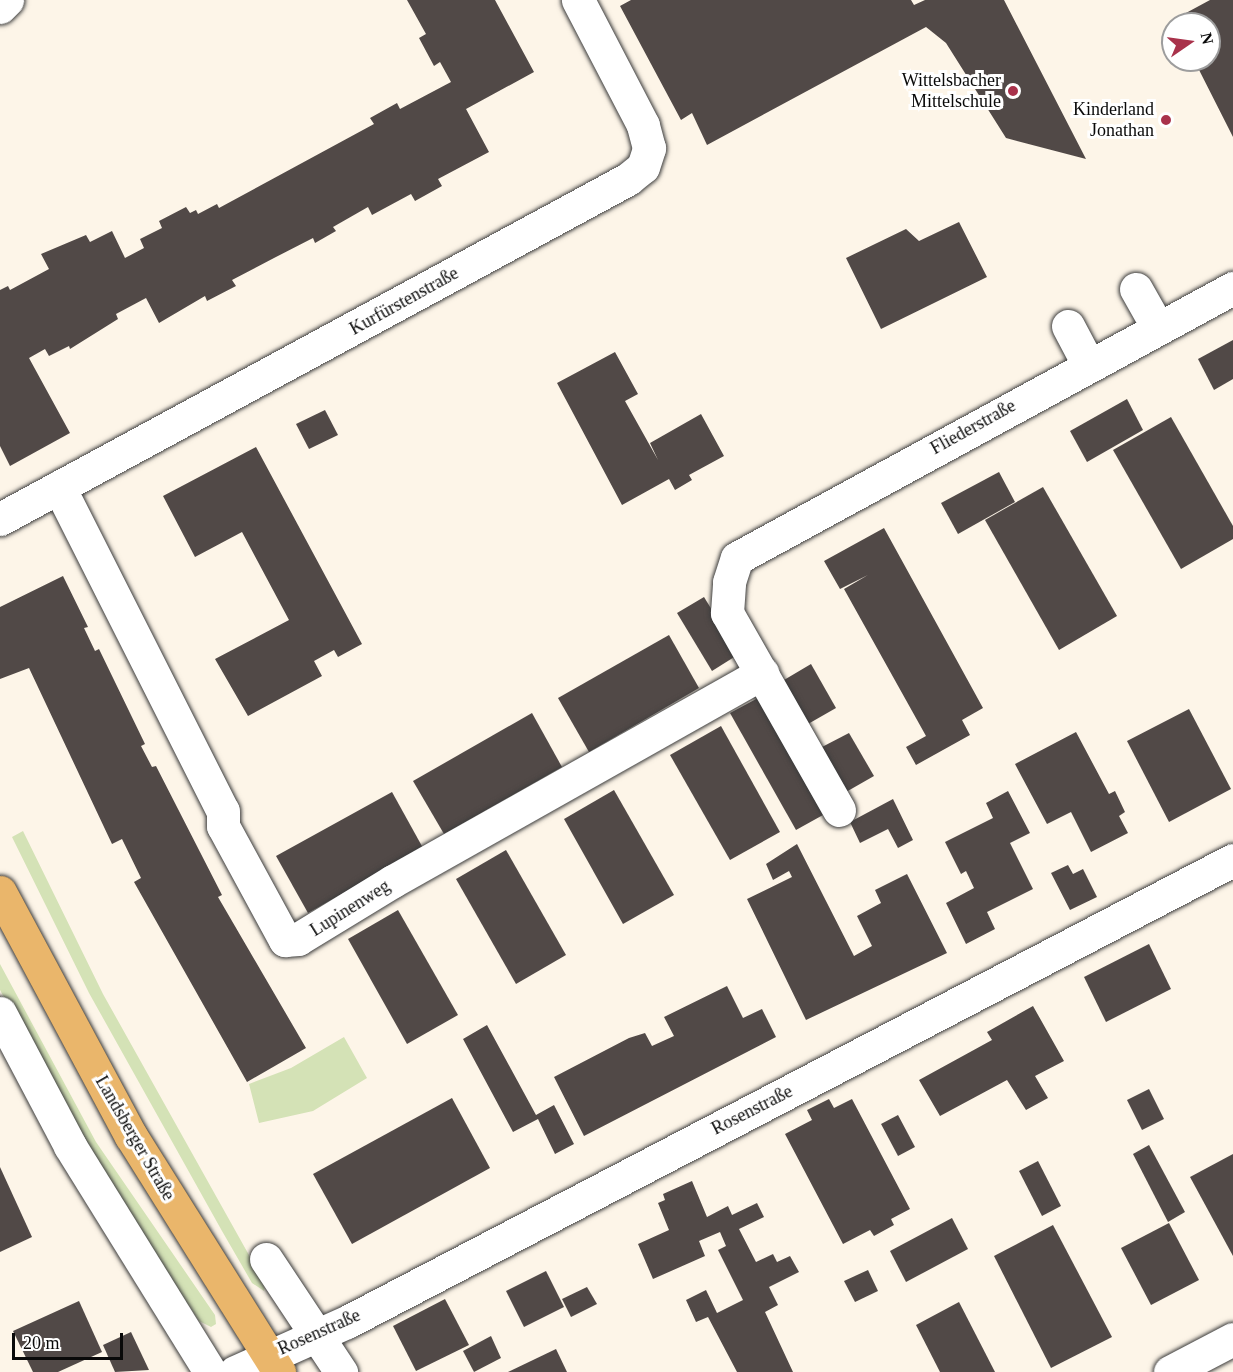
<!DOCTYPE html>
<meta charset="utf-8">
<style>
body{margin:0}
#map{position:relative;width:1233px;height:1372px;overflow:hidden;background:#fdf5e8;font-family:"Times New Roman",serif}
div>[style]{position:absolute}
.green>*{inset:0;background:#d4e2b6}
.building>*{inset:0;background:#514947}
.roads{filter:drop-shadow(0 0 2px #3c3c3c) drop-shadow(0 0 2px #3c3c3c)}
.minor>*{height:33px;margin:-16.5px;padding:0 16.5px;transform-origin:16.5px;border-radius:16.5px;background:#fff}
.major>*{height:33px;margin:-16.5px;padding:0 16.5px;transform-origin:16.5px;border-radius:16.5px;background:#eab66b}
.dots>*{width:16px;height:16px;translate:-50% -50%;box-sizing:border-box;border:3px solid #fff;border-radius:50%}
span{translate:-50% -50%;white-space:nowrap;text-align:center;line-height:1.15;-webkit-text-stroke:6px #fff;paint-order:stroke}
.poi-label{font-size:18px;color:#090909}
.right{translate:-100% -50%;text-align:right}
.street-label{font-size:18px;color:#090909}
.north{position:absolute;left:1161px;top:12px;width:60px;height:60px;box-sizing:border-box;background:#fff;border:2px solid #9d9d9d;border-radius:50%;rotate:77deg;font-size:16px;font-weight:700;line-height:24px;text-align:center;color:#090909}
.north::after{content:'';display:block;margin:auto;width:21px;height:27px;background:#a9324b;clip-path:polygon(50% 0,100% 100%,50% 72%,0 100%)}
.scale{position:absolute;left:12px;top:1333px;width:111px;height:27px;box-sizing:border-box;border:3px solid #090909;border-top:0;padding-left:8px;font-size:18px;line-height:21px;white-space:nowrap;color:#090909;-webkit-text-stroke:4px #fff;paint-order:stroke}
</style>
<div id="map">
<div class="green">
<i style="clip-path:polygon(23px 831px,103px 994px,254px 1264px,265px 1284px,264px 1291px,252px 1283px,222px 1231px,89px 993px,12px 837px)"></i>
<i style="clip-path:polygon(0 964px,96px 1142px,215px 1315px,216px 1324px,211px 1327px,199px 1321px,86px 1148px,0 990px)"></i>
<i style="clip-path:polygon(344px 1037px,367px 1078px,313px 1111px,259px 1123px,249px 1084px,291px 1068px)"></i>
</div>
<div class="building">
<i style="clip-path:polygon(407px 0,495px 0,534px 72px,466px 109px,489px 152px,438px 179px,442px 186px,415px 201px,411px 194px,372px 215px,368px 207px,333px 227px,336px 231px,315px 243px,313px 238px,274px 258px,232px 280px,236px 286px,207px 301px,205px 296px,159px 323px,146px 298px,116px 314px,118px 319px,70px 349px,69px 346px,49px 356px,45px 349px,29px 358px,70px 433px,10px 466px,0 446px,0 290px,8px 286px,10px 290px,49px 269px,41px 254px,86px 235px,90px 242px,112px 231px,125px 258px,144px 248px,140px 239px,162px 228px,159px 221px,186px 207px,190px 213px,196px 210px,198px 214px,217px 204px,219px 208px,374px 124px,370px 118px,397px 103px,400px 109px,451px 82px,440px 62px,434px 66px,419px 38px,426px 34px)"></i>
<i style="clip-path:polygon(631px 0,911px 0,914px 5px,925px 0,1004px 0,1086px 159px,1006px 138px,946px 43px,926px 27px,707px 145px,692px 113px,681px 120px,620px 6px)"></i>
<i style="clip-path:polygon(1210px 0,1233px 0,1233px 137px,1194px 60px,1209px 60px,1209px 24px,1175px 24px,1173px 20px)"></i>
<i style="clip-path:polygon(959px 222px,987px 277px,881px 329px,846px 258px,906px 229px,919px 241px)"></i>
<i style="clip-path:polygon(1233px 340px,1233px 379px,1214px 390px,1198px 359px)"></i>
<i style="clip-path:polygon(615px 352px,638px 394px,625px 401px,658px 460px,650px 443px,701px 414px,724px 456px,689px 475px,692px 480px,675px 490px,669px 479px,622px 505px,557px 383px)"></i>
<i style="clip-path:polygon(1127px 399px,1143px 430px,1087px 462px,1070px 431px)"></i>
<i style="clip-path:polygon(325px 410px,338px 435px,309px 449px,296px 424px)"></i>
<i style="clip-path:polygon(1171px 417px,1233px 526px,1233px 539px,1181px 569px,1113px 450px)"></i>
<i style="clip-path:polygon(256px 447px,362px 644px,338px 657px,334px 650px,314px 661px,322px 676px,248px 716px,215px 659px,289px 620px,242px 532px,195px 557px,163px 496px)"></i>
<i style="clip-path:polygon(999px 472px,1015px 502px,958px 534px,941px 503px)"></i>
<i style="clip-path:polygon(1043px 487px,1117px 616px,1059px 650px,985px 520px)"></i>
<i style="clip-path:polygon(884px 528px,983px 708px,962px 720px,970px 735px,916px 765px,906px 747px,926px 736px,844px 589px,868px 575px,840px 589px,824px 561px)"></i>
<i style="clip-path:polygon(63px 576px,88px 627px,84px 628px,95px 651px,99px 649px,145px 744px,141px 746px,152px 767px,156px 766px,222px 895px,218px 897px,306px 1048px,247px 1082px,134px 882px,141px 878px,122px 839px,112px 844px,29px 668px,0 679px,0 607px)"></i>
<i style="clip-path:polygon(704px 597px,739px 654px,712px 671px,677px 613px)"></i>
<i style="clip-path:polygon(669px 635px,699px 688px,589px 752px,558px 698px)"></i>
<i style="clip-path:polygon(811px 664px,836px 708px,808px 724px,784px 680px)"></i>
<i style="clip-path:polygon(758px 698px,823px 815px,796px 830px,730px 713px)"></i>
<i style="clip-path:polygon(1189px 709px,1231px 789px,1169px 822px,1127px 741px)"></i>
<i style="clip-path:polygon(532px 713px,562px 767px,444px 834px,413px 781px)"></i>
<i style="clip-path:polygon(721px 726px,780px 832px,730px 860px,670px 755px)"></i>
<i style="clip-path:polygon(1076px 732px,1109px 794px,1115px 791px,1125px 812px,1119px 816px,1128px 833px,1091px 852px,1071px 812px,1047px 824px,1015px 764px)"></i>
<i style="clip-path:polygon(849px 733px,874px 776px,846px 792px,822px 747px)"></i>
<i style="clip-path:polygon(614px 790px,674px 895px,623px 924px,564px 819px)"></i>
<i style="clip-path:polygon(1008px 791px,1030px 833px,1010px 843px,1033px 889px,987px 912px,995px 929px,966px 944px,946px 903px,974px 888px,966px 871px,961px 874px,945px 842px,993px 818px,986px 803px)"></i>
<i style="clip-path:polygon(392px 792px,423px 848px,308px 913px,276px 856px)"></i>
<i style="clip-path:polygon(893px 799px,913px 840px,898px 848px,888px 829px,860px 843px,850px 822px)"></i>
<i style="clip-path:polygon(797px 844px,854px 956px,872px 946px,857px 916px,881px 903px,875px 890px,907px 874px,947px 953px,806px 1020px,747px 899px,792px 877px,789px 871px,773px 880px,766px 864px)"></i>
<i style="clip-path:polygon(506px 850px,566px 955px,516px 984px,456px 879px)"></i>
<i style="clip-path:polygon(1068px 865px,1073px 874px,1083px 869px,1097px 897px,1070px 910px,1051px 873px)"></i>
<i style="clip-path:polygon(398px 910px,458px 1015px,407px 1044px,348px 939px)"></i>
<i style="clip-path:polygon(1149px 944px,1171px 989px,1106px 1022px,1084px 977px)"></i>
<i style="clip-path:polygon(727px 986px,743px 1018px,762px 1009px,776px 1037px,584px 1136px,554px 1077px,629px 1038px,645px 1033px,652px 1046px,674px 1036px,664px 1017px)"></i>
<i style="clip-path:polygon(1033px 1006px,1064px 1061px,1035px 1076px,1048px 1098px,1026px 1110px,1007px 1080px,940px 1116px,919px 1080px,992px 1040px,987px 1032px)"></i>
<i style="clip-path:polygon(487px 1025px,536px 1115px,554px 1105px,574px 1144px,555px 1154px,538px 1119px,513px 1132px,463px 1039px)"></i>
<i style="clip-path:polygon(1149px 1089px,1164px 1119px,1142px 1130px,1127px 1100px)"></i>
<i style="clip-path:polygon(452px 1098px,490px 1168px,352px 1244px,313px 1174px)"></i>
<i style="clip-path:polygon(829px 1099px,834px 1108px,852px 1099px,910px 1209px,891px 1219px,894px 1225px,874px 1236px,870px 1230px,843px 1244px,785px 1134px,812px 1120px,807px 1110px)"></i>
<i style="clip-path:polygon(898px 1115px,915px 1147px,898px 1156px,881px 1124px)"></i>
<i style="clip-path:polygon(1149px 1145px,1185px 1212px,1168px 1222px,1133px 1154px)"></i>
<i style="clip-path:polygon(1233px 1154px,1233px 1256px,1190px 1177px)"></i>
<i style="clip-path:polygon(1038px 1161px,1061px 1206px,1042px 1216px,1019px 1171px)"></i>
<i style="clip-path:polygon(0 1167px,32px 1237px,0 1252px)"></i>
<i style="clip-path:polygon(692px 1181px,707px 1217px,728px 1206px,732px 1215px,757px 1203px,764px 1217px,739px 1229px,756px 1262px,773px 1254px,777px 1262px,790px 1256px,799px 1272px,769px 1287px,778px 1305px,765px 1312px,793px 1372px,737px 1372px,708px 1317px,696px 1322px,686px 1300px,706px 1290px,717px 1313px,743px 1300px,718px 1250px,726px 1246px,720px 1232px,699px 1241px,705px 1256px,653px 1279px,638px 1244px,669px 1230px,658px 1203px,665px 1200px,663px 1194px)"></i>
<i style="clip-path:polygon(952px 1218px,968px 1249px,906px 1282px,890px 1251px)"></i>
<i style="clip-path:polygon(1169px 1223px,1199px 1280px,1151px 1305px,1121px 1248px)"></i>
<i style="clip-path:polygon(1053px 1225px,1112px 1337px,1051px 1368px,994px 1256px)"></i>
<i style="clip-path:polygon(868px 1270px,878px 1291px,855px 1302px,844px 1281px)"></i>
<i style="clip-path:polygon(546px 1271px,564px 1307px,524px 1327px,506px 1291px)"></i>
<i style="clip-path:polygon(587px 1287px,597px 1304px,571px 1317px,562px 1299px)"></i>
<i style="clip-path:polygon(445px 1299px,469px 1345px,416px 1371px,393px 1326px)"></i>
<i style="clip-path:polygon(79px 1301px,102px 1352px,58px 1372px,33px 1372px,13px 1331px)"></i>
<i style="clip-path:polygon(959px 1302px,995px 1372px,940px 1372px,916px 1325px)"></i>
<i style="clip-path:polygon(131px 1332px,149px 1370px,115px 1372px,103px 1345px)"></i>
<i style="clip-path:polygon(491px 1336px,501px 1358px,474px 1372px,463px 1351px)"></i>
<i style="clip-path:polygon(556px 1349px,567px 1372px,508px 1372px)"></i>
</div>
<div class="roads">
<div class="minor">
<i style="left:0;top:7px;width:10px;rotate:-45deg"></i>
<i style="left:1136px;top:289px;width:45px;rotate:60.6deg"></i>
<i style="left:1068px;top:326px;width:43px;rotate:62.2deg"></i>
<i style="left:59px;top:487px;width:363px;rotate:63.2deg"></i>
<i style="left:223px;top:811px;width:15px;rotate:90deg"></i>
<i style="left:223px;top:826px;width:130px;rotate:61.5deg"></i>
<i style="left:285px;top:940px;width:13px;rotate:-4deg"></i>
<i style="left:298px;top:939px;width:111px;rotate:-31.4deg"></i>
<i style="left:393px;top:881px;width:424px;rotate:-29.4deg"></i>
<i style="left:0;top:519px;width:714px;rotate:-28.43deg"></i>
<i style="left:628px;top:179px;width:19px;rotate:-39deg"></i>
<i style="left:643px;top:167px;width:20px;rotate:-72deg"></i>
<i style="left:649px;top:148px;width:24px;rotate:-105deg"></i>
<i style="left:643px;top:125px;width:141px;rotate:-117.5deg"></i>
<i style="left:839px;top:810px;width:227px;rotate:-119.6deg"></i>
<i style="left:727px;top:613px;width:31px;rotate:-86deg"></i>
<i style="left:729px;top:582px;width:25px;rotate:-72deg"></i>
<i style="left:737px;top:558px;width:565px;rotate:-28.56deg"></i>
<i style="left:0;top:1013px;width:150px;rotate:62.2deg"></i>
<i style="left:70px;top:1146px;width:266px;rotate:58.2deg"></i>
<i style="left:266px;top:1259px;width:136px;rotate:56.4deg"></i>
<i style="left:235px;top:1372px;width:123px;rotate:-24.1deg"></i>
<i style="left:347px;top:1322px;width:999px;rotate:-27.54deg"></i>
<i style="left:1170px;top:1372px;width:71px;rotate:-27.6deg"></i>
</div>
<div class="major">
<i style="left:0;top:892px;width:277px;rotate:61.8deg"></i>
<i style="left:131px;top:1136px;width:279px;rotate:57.9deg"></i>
</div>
</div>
<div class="dots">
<i style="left:1013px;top:91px;background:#a9324b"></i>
<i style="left:1166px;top:120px;background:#a9324b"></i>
</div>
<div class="poi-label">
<span class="right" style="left:1001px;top:91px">Wittelsbacher<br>Mittelschule</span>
<span class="right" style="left:1154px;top:120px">Kinderland<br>Jonathan</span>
</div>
<div class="street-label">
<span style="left:404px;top:301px;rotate:-29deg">Kurfürstenstraße</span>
<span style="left:973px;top:427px;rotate:-29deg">Fliederstraße</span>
<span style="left:350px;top:908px;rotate:-32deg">Lupinenweg</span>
<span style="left:752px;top:1110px;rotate:-27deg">Rosenstraße</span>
<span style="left:135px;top:1138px;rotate:60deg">Landsberger Straße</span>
<span style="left:319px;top:1332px;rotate:-24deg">Rosenstraße</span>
</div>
<div class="north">N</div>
<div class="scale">20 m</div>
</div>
